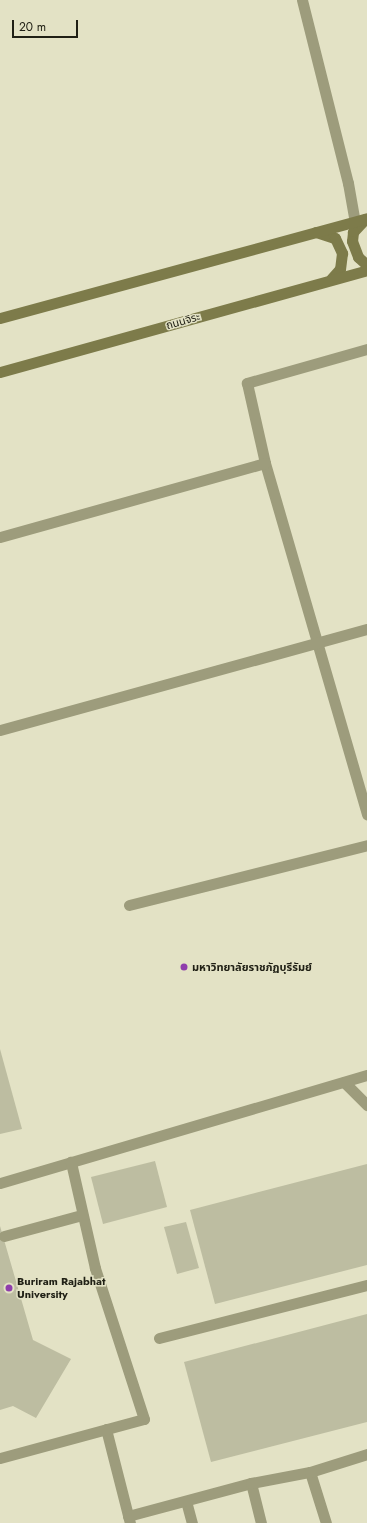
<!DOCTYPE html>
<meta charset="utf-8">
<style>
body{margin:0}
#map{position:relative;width:367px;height:1523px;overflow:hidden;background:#e3e2c5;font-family:Jost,"Noto Sans Thai",sans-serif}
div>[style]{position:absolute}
.building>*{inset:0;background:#bdbda1}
.service>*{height:11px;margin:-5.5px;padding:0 5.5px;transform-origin:5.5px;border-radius:5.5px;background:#9d9c7c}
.secondary>*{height:11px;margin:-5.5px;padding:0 5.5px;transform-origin:5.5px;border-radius:5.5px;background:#7d7b4a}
.dots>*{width:11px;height:11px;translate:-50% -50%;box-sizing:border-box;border:2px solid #e3e2c5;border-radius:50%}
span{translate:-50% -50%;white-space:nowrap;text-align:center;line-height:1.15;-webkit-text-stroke:3px #e3e2c5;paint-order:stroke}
.street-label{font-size:11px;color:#202015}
.poi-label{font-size:11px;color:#202015;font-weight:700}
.left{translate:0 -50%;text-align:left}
.scale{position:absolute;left:12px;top:20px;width:66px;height:18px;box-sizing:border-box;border:2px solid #202015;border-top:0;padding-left:5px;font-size:12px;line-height:14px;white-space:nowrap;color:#202015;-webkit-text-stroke:3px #e3e2c5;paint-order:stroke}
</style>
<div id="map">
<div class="building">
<i style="clip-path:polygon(0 1049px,22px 1129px,0 1134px)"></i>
<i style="clip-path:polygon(155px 1161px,167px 1207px,103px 1224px,91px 1177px)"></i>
<i style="clip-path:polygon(367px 1164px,367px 1265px,215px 1304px,190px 1210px)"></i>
<i style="clip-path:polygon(186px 1222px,199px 1268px,177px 1274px,164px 1227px)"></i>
<i style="clip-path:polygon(0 1226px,33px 1340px,71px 1359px,36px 1418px,13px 1406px,0 1410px)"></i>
<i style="clip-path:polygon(367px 1314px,367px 1422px,211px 1462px,184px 1362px)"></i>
</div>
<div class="service">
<i style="left:302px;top:0;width:189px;rotate:75.9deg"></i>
<i style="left:348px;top:183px;width:39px;rotate:80deg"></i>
<i style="left:367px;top:349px;width:125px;rotate:164.2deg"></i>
<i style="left:247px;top:383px;width:82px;rotate:77.3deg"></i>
<i style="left:265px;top:463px;width:366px;rotate:73.8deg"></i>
<i style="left:0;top:537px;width:275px;rotate:-15.6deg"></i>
<i style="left:0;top:730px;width:381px;rotate:-15.4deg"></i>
<i style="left:129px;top:905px;width:245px;rotate:-14.1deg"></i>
<i style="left:344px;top:1082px;width:33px;rotate:45deg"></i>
<i style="left:0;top:1183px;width:383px;rotate:-16.4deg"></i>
<i style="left:4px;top:1236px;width:81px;rotate:-15.1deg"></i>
<i style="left:159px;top:1338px;width:215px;rotate:-14.3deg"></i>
<i style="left:106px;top:1429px;width:97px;rotate:75.7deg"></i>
<i style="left:0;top:1458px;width:149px;rotate:-15.2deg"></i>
<i style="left:144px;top:1419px;width:159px;rotate:-108deg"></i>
<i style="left:95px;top:1268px;width:109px;rotate:-102.8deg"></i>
<i style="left:310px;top:1472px;width:53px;rotate:72.6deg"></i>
<i style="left:251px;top:1483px;width:41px;rotate:76deg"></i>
<i style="left:186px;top:1501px;width:23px;rotate:75deg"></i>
<i style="left:128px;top:1516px;width:127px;rotate:-15deg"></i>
<i style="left:251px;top:1483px;width:60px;rotate:-10.6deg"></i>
<i style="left:310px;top:1472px;width:60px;rotate:-17.5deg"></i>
</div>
<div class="secondary">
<i style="left:365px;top:219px;width:18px;rotate:133deg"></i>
<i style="left:353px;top:232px;width:9px;rotate:96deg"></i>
<i style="left:352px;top:241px;width:17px;rotate:69deg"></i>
<i style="left:358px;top:257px;width:12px;rotate:42deg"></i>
<i style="left:316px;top:232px;width:20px;rotate:18deg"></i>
<i style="left:335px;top:238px;width:17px;rotate:65deg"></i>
<i style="left:342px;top:253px;width:16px;rotate:97deg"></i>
<i style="left:340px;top:269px;width:13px;rotate:132deg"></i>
<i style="left:0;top:318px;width:380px;rotate:-15.2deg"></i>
<i style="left:0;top:372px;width:381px;rotate:-15.5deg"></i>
</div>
<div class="dots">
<i style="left:184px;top:967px;background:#8f3dac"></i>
<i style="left:9px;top:1288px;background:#8f3dac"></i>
</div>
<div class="street-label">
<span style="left:183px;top:321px;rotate:-16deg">ถนนจิระ</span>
</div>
<div class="poi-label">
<span class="left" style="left:192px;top:967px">มหาวิทยาลัยราชภัฏบุรีรัมย์</span>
<span class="left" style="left:17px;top:1288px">Buriram Rajabhat<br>University</span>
</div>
<div class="scale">20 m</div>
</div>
